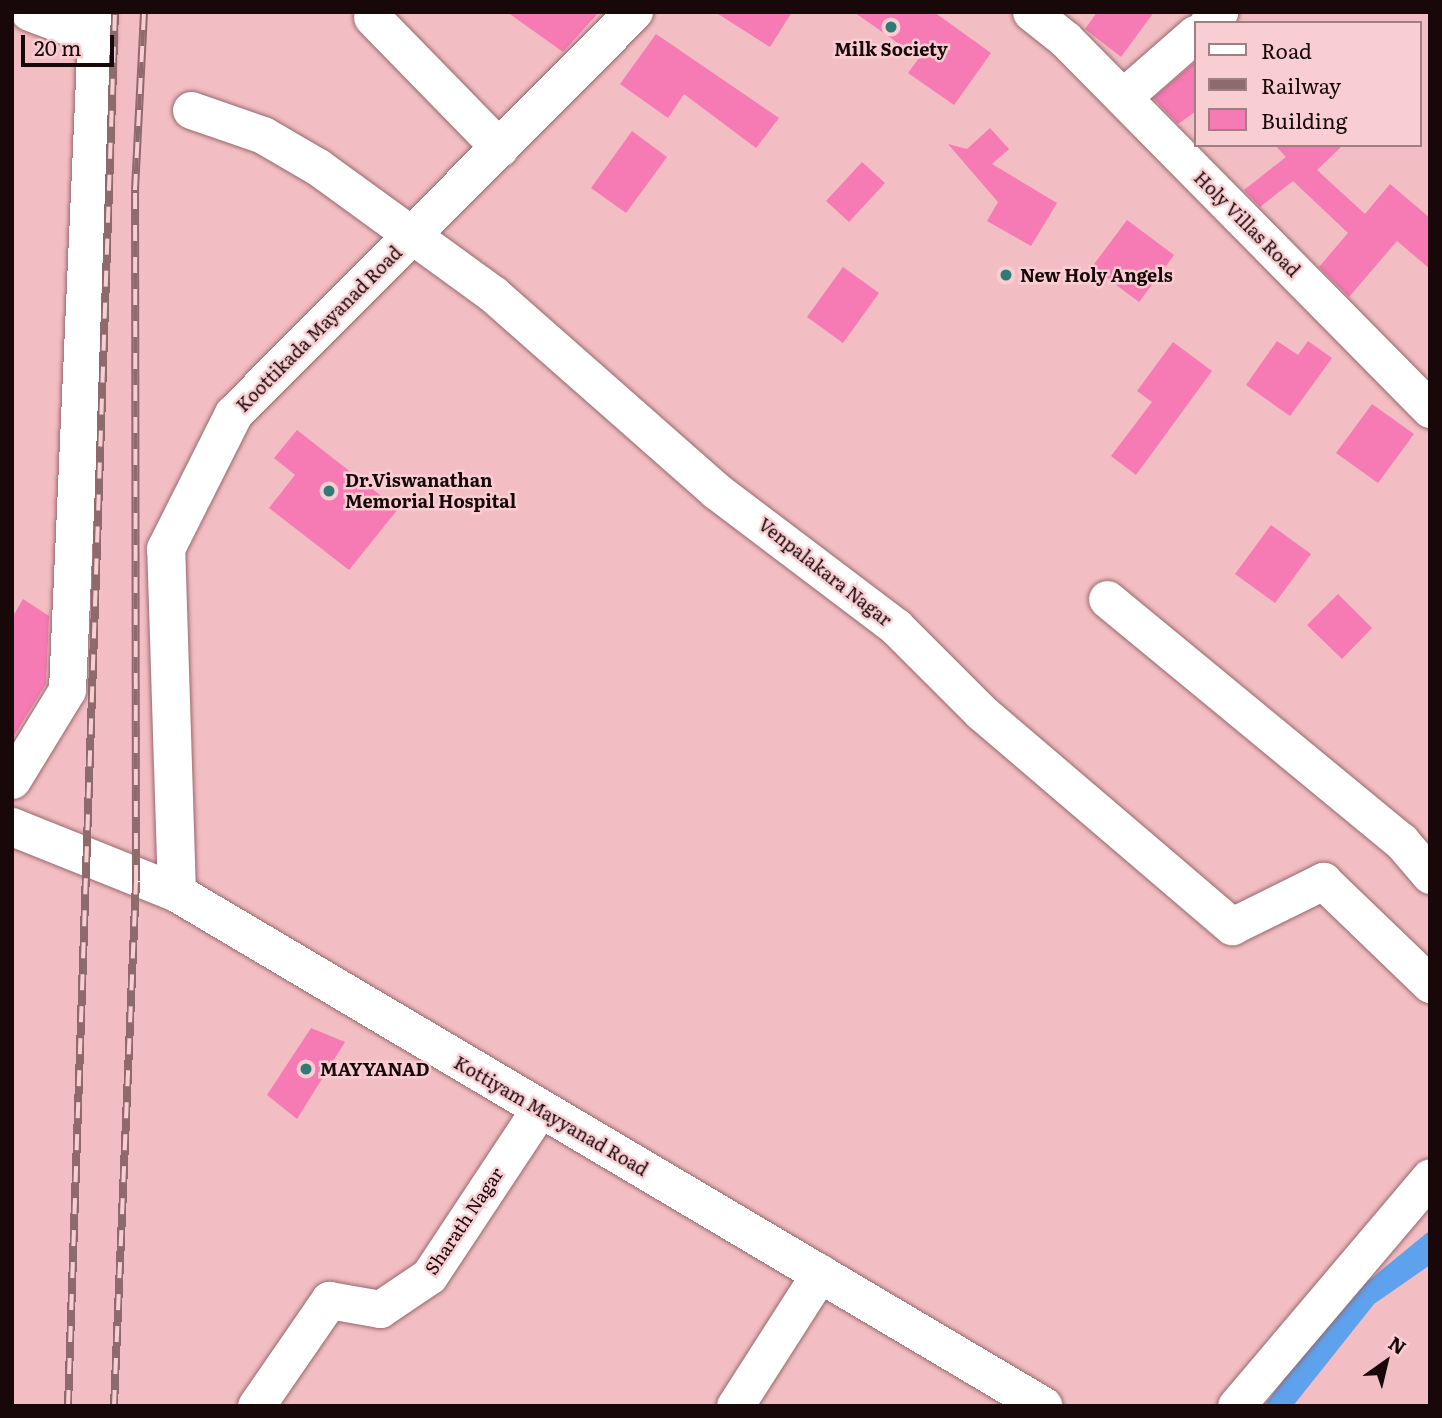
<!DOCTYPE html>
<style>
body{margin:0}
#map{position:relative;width:1442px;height:1418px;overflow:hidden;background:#f3bec3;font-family:Literata,serif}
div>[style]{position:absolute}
.water>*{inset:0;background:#5ea1ec}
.stream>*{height:10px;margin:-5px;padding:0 5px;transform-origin:5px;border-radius:5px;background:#5ea1ec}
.building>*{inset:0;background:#f67ab3}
.roads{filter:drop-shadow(0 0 2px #96676c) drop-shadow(0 0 2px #96676c)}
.street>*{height:37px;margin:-18.5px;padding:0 18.5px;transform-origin:18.5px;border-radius:18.5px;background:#fff}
.secondary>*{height:38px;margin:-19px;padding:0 19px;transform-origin:19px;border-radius:19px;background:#fff}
.rail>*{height:8px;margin-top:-4px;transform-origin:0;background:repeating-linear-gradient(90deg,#f9ced2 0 16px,#8e6a6d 0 32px);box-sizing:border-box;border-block:2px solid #8e6a6d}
.dots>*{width:19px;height:19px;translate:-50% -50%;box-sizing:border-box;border:4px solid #f9ced2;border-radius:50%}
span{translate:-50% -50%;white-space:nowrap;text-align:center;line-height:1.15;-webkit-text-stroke:5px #f9ced2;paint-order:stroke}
.poi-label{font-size:18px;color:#18080a;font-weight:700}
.left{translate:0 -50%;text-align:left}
.street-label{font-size:18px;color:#18080a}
.frame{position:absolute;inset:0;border:14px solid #18080a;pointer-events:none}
.legend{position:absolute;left:1194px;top:21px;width:228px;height:126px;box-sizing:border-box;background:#f9ced2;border:2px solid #9f7f82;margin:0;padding:9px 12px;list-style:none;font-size:21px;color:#18080a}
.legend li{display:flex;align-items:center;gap:14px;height:35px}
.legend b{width:35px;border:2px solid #9f7f82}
.north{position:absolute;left:1351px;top:1327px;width:70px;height:70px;-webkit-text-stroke:5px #f9ced2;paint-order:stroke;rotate:34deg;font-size:19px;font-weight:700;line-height:28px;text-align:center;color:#18080a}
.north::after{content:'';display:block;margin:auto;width:24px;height:32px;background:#18080a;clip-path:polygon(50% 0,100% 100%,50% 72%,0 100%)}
.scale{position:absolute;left:21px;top:35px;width:93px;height:32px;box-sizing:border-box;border:4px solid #18080a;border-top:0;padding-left:9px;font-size:21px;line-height:24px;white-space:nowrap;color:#18080a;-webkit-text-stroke:5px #f9ced2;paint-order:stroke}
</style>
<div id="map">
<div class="water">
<i style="clip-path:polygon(1430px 1243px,1430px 1265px,1374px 1304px,1293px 1406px,1264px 1406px,1327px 1321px)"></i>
</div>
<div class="stream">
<i style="left:1333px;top:1316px;width:125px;rotate:-39.2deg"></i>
</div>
<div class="building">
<i style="clip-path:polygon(507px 12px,599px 12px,563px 52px)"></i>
<i style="clip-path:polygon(715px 12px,792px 12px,770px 47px)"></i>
<i style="clip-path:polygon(854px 12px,934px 12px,991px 53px,954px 105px,908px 73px,919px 58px)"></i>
<i style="clip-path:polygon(1097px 12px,1154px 12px,1121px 57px,1085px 29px)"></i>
<i style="clip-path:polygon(656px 34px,779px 118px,756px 148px,684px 94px,668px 118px,620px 84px)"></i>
<i style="clip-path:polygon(1195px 62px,1195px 112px,1178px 124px,1153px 98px)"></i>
<i style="clip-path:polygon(990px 128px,1009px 149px,992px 164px,1057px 203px,1031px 246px,987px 221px,998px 202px,948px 144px,967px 149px)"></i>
<i style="clip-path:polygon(632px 131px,667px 157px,626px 213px,591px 188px)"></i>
<i style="clip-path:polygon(1275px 145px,1343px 145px,1317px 170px,1365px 214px,1390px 184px,1430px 218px,1430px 269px,1397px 241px,1349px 297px,1319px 267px,1348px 233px,1293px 181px,1260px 207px,1244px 190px,1286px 157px)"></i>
<i style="clip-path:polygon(862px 162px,885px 183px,849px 222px,826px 201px)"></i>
<i style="clip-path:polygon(1127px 220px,1174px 255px,1139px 302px,1092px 267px)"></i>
<i style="clip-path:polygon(843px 267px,879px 293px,843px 343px,807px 317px)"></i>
<i style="clip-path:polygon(1277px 341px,1298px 355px,1308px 341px,1332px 358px,1290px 416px,1246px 385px)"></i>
<i style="clip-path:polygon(1173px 342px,1212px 371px,1136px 475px,1111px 456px,1152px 402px,1137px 391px)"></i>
<i style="clip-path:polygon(1372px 404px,1414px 434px,1378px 483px,1336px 453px)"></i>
<i style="clip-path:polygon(297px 430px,398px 509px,349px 570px,269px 508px,295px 475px,274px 458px)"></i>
<i style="clip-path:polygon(1271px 525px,1311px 554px,1275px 603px,1235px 574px)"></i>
<i style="clip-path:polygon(1338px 594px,1372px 628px,1342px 659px,1307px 625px)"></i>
<i style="clip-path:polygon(23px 599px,49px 616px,46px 684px,12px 739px,12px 618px)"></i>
<i style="clip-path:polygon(311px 1028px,345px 1042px,297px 1119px,267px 1095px)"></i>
</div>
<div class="roads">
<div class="street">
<i style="left:29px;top:12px;width:72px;rotate:20.5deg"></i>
<i style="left:1031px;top:12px;width:43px;rotate:38.5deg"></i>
<i style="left:1065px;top:39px;width:520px;rotate:45.39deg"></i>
<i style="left:372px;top:17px;width:183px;rotate:45.7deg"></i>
<i style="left:1208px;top:23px;width:16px;rotate:-45deg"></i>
<i style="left:1123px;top:97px;width:96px;rotate:-41.2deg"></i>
<i style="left:191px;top:110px;width:76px;rotate:19.1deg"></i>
<i style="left:263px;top:135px;width:64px;rotate:30.2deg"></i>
<i style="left:318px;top:167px;width:216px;rotate:36deg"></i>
<i style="left:493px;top:294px;width:296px;rotate:41.4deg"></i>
<i style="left:715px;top:490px;width:227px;rotate:37.1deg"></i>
<i style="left:896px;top:627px;width:120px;rotate:45deg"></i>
<i style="left:981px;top:712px;width:330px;rotate:40.5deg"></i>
<i style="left:1232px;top:926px;width:102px;rotate:-26.3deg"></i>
<i style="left:1323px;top:881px;width:149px;rotate:43.9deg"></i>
<i style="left:1107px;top:599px;width:381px;rotate:39.5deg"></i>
<i style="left:1401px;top:841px;width:45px;rotate:49.5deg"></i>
<i style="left:12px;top:780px;width:105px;rotate:-58.6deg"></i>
<i style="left:67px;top:690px;width:679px;rotate:-87.47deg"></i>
<i style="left:256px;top:1406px;width:129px;rotate:-55.4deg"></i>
<i style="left:329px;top:1300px;width:52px;rotate:10deg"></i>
<i style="left:380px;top:1309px;width:59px;rotate:-34deg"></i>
<i style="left:429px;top:1276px;width:201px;rotate:-56.5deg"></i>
<i style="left:735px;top:1406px;width:158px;rotate:-57.4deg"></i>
<i style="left:1236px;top:1406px;width:300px;rotate:-49.7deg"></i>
</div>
<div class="secondary">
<i style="left:12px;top:827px;width:178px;rotate:21.8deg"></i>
<i style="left:177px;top:893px;width:1007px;rotate:30.64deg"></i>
<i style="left:177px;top:893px;width:344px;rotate:-91.8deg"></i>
<i style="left:166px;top:549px;width:151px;rotate:-63.3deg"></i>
<i style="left:234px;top:414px;width:567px;rotate:-45.14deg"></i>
</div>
</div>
<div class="rail">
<i style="left:68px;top:1406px;width:1395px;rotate:-88.07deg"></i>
<i style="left:114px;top:1406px;width:525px;rotate:-87.6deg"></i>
<i style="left:136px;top:881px;width:691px;rotate:-90.08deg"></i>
<i style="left:135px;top:190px;width:178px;rotate:-87.1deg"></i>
</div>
<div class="dots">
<i style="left:891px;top:27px;background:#317a78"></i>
<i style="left:1006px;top:275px;background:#317a78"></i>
<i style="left:329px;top:491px;background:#317a78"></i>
<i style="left:306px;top:1069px;background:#317a78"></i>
</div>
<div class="poi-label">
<span style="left:891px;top:49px">Milk Society</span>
<span class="left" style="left:1020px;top:275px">New Holy Angels</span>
<span class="left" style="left:345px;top:491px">Dr.Viswanathan<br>Memorial Hospital</span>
<span class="left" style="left:320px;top:1069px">MAYYANAD</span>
</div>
<div class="street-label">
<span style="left:1247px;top:224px;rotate:45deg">Holy Villas Road</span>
<span style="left:319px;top:329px;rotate:-45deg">Koottikada Mayanad Road</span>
<span style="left:825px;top:572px;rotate:38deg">Venpalakara Nagar</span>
<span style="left:551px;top:1116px;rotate:30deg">Kottiyam Mayyanad Road</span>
<span style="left:464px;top:1221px;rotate:-56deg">Sharath Nagar</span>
</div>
<div class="frame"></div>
<ul class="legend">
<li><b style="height:9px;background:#fff"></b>Road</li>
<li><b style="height:9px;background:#8e6a6d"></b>Railway</li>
<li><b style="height:19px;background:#f67ab3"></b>Building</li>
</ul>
<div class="north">N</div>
<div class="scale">20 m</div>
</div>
